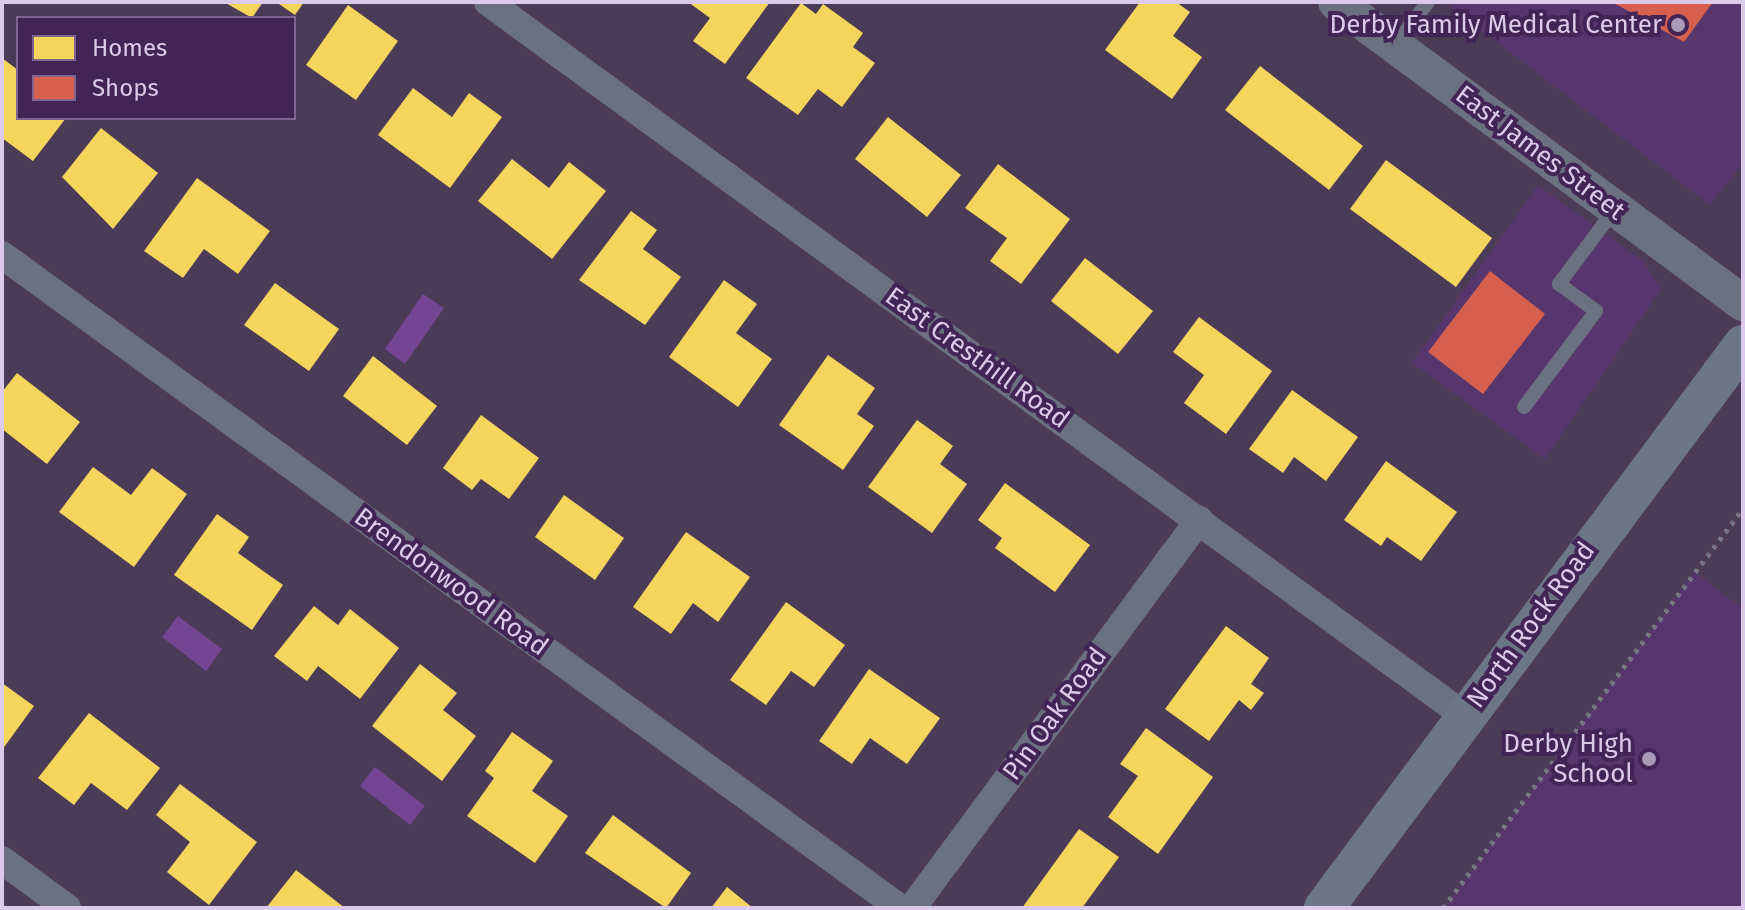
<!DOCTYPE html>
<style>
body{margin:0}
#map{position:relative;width:1745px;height:910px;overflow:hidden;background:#4b3b56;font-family:"Fira Sans",sans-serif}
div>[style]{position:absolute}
.built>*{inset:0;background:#56366c}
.water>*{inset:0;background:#734592}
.homes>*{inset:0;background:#f6d55c}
.shops>*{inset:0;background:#d6604d}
.path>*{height:5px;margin-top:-2.5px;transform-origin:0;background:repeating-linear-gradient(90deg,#767685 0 4px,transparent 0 10px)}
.service>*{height:14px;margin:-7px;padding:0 7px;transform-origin:7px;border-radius:7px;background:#6b7180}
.minor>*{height:28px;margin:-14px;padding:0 14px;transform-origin:14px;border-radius:14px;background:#6b7180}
.tertiary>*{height:36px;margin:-18px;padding:0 18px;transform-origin:18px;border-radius:18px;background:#6b7180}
.secondary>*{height:40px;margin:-20px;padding:0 20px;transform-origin:20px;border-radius:20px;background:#6d7686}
.dots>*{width:22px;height:22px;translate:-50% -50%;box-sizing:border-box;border:4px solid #422456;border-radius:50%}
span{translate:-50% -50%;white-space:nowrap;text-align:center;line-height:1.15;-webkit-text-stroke:8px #422456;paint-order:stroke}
.poi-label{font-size:26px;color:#dbcae9}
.right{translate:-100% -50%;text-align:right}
.street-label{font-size:26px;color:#dbcae9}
.frame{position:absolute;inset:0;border:4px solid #dbcae9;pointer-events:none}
.legend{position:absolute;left:16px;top:16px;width:280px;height:104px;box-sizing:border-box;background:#422456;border:2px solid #7f6691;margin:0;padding:10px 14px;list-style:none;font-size:24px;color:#dbcae9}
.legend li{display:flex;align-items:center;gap:16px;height:40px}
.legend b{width:40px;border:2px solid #7f6691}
</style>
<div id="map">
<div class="built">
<i style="clip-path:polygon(1444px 2px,1743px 2px,1743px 163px,1710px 205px)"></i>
<i style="clip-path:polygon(1538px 185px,1643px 261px,1661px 289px,1545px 459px,1412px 363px)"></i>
<i style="clip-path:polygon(1694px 572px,1743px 609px,1743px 908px,1445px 908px)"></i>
</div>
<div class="water">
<i style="clip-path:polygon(423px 294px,444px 308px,405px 364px,385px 349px)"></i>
<i style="clip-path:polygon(178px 616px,222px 649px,206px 671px,162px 637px)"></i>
<i style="clip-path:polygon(375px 767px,425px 806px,410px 825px,360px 786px)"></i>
</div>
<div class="homes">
<i style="clip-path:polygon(224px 2px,263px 2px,252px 18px)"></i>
<i style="clip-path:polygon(276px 2px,304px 2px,295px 15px)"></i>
<i style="clip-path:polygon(688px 2px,770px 2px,725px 64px,693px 41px,710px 18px)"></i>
<i style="clip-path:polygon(1140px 2px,1176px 2px,1190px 12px,1173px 36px,1202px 57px,1172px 99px,1105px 50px)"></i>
<i style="clip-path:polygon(801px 3px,816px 14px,823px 4px,863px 33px,853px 47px,875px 63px,842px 107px,818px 89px,798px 115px,746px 78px)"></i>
<i style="clip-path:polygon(348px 5px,398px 41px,356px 100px,306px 65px)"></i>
<i style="clip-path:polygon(2px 58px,18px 70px,18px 118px,66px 118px,33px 161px,2px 138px)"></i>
<i style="clip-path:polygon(1260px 66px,1363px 146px,1329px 190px,1225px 110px)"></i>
<i style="clip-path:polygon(413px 88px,452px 117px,469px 93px,502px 117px,450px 188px,378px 135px)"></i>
<i style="clip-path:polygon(888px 117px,961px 175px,927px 217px,855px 159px)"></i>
<i style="clip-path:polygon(101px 128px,158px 173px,113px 229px,62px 177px)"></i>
<i style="clip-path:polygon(512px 159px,549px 188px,569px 162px,606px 191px,552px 259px,478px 201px)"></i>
<i style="clip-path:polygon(1386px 160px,1492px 238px,1456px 287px,1350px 209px)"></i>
<i style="clip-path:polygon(998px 164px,1070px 219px,1021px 284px,990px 261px,1007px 238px,965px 208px)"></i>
<i style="clip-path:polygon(197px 178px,270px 231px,238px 274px,204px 249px,183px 278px,144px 251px)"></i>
<i style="clip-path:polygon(631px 211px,657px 230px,643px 249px,681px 277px,645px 325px,579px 280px)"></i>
<i style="clip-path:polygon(1085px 258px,1153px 311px,1118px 354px,1051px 301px)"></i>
<i style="clip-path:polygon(724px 280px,757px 304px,736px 333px,772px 359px,738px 407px,669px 357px)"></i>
<i style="clip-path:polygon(275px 283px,339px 329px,309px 371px,244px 325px)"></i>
<i style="clip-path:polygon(1199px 317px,1272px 371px,1226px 434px,1184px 403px,1204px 375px,1173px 352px)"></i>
<i style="clip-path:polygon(828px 355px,875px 388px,857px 414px,874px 426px,843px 470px,779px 425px)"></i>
<i style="clip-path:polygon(373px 356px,437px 406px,407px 445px,343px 396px)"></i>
<i style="clip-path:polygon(17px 373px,80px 422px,47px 464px,2px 429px,2px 392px)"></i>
<i style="clip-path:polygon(1292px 390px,1358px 437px,1326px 481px,1294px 457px,1283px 473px,1249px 449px)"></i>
<i style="clip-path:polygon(481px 415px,539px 458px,509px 499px,481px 479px,472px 490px,443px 468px)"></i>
<i style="clip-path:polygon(917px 420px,953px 446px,940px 464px,967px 484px,932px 533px,868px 487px)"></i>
<i style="clip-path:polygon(1386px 461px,1457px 512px,1421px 561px,1387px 537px,1381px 546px,1344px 520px)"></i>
<i style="clip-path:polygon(93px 467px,131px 495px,152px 468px,187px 494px,134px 567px,59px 512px)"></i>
<i style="clip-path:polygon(1005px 483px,1090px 545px,1055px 592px,995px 548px,1002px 538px,978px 520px)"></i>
<i style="clip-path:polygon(564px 495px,624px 538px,595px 580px,535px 537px)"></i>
<i style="clip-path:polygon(217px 514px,249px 537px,238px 553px,283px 585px,252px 630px,174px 575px)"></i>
<i style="clip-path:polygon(686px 532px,750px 577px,718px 622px,693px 603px,671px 634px,633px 607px)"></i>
<i style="clip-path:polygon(786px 602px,845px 645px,814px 687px,791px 671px,766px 705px,730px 680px)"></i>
<i style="clip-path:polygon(314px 606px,338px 625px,350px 609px,399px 648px,360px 699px,318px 666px,307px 681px,274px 656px)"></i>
<i style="clip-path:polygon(1226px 626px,1269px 658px,1251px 684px,1264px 693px,1251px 710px,1239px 700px,1209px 741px,1165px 709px)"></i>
<i style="clip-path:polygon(420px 664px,457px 693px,443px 710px,476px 736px,442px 781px,372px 726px)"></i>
<i style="clip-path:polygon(869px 669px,940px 718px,907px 764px,870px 738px,852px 764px,819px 741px)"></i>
<i style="clip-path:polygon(2px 683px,34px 706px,2px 750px)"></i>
<i style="clip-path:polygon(89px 713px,160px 768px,127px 810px,91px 783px,74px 805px,38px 778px)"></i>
<i style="clip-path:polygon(1146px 728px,1213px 777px,1158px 854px,1108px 817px,1138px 776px,1120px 764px)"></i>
<i style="clip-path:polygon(512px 732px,553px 761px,532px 791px,568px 816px,535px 863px,467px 816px,494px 778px,485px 771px)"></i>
<i style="clip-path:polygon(180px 784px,257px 842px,209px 905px,167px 872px,190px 842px,156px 815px)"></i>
<i style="clip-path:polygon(613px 815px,691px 873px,666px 908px,585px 853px)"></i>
<i style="clip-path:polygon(1079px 829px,1119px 857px,1082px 908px,1022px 908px)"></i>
<i style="clip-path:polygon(296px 870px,345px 908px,266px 908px)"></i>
<i style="clip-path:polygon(727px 887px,753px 908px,711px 908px)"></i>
</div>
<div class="shops">
<i style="clip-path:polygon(1612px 2px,1713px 2px,1684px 42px)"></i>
<i style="clip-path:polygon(1490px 271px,1545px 314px,1483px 394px,1428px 352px)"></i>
</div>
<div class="path">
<i style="left:1443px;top:908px;width:500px;rotate:-53.1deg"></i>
</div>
<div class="service">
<i style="left:1395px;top:45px;width:54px;rotate:-52.5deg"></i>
<i style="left:1524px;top:407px;width:120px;rotate:-53.1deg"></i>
<i style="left:1596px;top:311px;width:46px;rotate:-143.9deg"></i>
<i style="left:1559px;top:284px;width:94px;rotate:-53.3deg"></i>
</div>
<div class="minor">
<i style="left:488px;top:2px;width:1210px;rotate:36.16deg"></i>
<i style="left:2px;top:255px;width:1110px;rotate:36.02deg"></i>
<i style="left:2px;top:860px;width:81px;rotate:36.4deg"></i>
<i style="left:912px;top:908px;width:483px;rotate:-53.5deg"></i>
</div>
<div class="tertiary">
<i style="left:1336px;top:2px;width:506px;rotate:36.49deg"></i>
</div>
<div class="secondary">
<i style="left:1324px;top:908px;width:702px;rotate:-53.34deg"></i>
</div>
<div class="dots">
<i style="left:1678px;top:25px;background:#a998b6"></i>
<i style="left:1649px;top:759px;background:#a998b6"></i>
</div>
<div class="poi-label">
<span class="right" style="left:1662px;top:25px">Derby Family Medical Center</span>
<span class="right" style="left:1633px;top:759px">Derby High<br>School</span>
</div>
<div class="street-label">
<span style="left:1540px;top:153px;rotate:37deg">East James Street</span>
<span style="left:977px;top:358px;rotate:36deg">East Cresthill Road</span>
<span style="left:451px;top:582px;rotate:36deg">Brendonwood Road</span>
<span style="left:1531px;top:625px;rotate:-54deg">North Rock Road</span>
<span style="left:1055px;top:714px;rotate:-54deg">Pin Oak Road</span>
</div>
<div class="frame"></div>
<ul class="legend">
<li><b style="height:22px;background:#f6d55c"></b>Homes</li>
<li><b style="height:22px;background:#d6604d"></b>Shops</li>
</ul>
</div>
